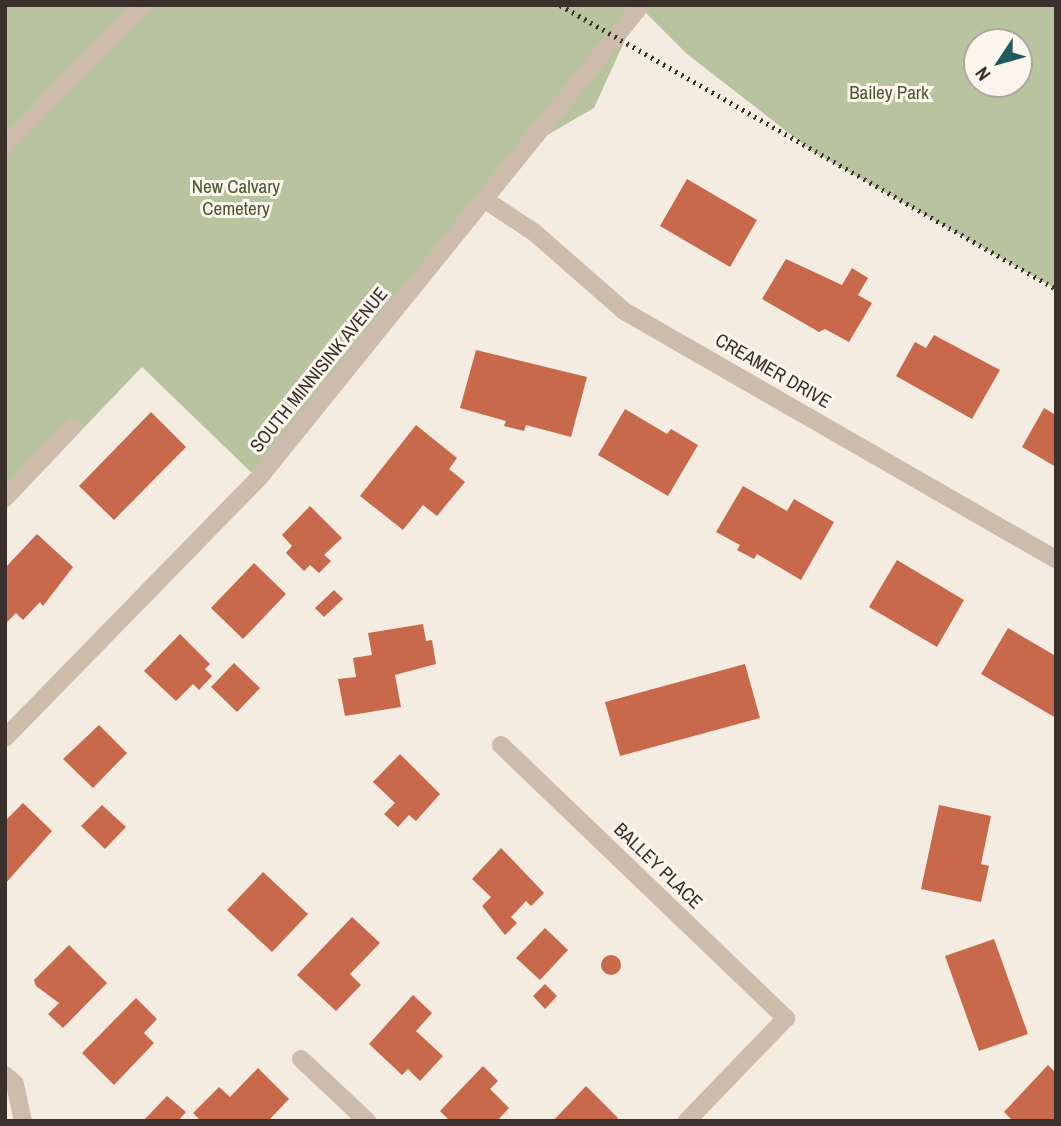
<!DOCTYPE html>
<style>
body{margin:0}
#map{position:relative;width:1061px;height:1126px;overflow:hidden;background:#f4ebe1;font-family:"Archivo Narrow",sans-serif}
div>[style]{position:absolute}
.green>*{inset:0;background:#b8c4a0}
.building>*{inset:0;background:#c8694b}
.round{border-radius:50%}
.minor>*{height:18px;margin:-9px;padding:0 9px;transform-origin:9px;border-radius:9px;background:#cdbbac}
.rail>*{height:5px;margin-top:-2.5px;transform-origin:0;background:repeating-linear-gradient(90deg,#3b302b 0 2px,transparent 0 7px)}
span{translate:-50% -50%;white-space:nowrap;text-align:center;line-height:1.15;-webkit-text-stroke:6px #fbf5ee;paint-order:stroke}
.park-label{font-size:19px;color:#4a5a2e}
.street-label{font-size:19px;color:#3b302b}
.frame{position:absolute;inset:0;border:7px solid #3b302b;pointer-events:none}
.north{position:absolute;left:963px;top:28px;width:70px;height:70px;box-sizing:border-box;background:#fbf5ee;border:2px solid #aea6a0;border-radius:50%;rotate:234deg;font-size:19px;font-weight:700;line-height:28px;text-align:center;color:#3b302b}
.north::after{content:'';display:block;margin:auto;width:24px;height:32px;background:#1f5a5e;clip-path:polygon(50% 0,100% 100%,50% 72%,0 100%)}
</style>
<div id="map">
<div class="green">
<i style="clip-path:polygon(evenodd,5px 5px,1056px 5px,1056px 289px,812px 151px,687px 54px,640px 7px,594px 108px,525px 148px,258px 479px,142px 367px,5px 510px,5px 5px,977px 42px,1019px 42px,1019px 84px,977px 84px,977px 42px)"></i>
</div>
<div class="building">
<i style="clip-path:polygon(687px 179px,757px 220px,730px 267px,660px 226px)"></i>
<i style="clip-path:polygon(786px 259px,842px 285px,852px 268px,868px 278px,858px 295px,872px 303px,849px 342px,825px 329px,819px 332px,762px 299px)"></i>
<i style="clip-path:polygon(934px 335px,1000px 370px,972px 419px,896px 376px,915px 342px,926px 348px)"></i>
<i style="clip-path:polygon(476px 350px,587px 377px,571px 437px,526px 425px,524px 431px,504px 426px,506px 421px,460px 408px)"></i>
<i style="clip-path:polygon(1044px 408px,1056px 415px,1056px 467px,1022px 447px)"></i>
<i style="clip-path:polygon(625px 409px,667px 434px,671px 429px,698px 445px,668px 496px,598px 455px)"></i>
<i style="clip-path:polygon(151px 412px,186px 447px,114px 520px,79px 486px)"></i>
<i style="clip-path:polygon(416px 425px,457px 458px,449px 469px,465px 482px,437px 516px,423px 505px,403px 530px,360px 496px)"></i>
<i style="clip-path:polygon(743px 486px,787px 511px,794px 499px,834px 522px,801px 580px,757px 554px,754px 559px,737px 550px,740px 545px,716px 532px)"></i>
<i style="clip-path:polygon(310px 506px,342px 538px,324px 555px,331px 561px,319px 573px,310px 565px,304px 571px,286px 553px,292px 546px,282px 535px)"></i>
<i style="clip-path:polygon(37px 534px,73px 567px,43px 606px,40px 602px,23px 620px,16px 613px,5px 624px,5px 568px)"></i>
<i style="clip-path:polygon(897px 560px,964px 600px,937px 647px,869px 607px)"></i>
<i style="clip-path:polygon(254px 563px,286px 594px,243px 639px,211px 608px)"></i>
<i style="clip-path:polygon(334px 590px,343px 599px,324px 617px,315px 608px)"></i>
<i style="clip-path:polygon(423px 624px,426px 641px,432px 640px,436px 664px,395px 675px,401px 707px,345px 716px,338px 679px,356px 677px,353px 658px,372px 655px,368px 633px)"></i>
<i style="clip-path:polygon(1008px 628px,1054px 655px,1056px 652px,1056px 718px,981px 674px)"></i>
<i style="clip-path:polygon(180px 634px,210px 664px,205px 669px,212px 676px,199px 690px,193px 684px,176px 701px,144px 671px)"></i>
<i style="clip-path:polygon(234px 663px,260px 688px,237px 712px,211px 687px)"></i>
<i style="clip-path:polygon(745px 664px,760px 718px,620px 756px,605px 702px)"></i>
<i style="clip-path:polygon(99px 725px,127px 753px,93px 788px,63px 759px)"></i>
<i style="clip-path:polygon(400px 754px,440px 794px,416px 821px,409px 815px,398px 827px,384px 814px,395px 803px,373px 782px)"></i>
<i style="clip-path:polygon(23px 803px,52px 831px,5px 884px,5px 821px)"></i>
<i style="clip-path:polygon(102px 805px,126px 827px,105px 849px,81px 826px)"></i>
<i style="clip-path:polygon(939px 805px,991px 816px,981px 864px,989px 866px,981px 902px,921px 889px)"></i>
<i style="clip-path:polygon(501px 848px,544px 893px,531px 906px,526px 901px,511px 917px,517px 923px,505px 935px,482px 906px,491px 897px,472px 879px)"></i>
<i style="clip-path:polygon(263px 872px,308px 914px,272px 952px,227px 910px)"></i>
<i style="clip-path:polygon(352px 917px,380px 943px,350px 974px,361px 985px,336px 1011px,297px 975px)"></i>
<i style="clip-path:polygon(545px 928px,568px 950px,540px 980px,516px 958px)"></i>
<i style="clip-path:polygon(994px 939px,1028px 1034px,979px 1051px,945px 956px)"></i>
<i style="clip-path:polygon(69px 945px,107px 983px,63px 1028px,48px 1014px,59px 1003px,36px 986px,34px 980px)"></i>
<i class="round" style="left:601px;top:955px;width:20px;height:20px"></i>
<i style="clip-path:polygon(545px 984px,557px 996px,545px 1009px,533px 996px)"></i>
<i style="clip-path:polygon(413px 995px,432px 1013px,416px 1031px,443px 1056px,420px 1081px,408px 1069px,402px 1075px,369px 1044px)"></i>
<i style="clip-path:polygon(136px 998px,157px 1019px,144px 1033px,154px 1043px,114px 1085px,82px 1053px)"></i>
<i style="clip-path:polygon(1048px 1065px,1056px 1073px,1056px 1121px,1013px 1121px,1004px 1112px)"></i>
<i style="clip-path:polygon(483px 1066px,498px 1081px,490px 1089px,509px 1108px,497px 1121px,450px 1121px,440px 1111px)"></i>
<i style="clip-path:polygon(258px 1068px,289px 1099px,268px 1121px,201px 1121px,193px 1113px,219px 1087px,230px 1097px)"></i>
<i style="clip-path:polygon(586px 1086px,618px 1118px,615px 1121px,553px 1121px)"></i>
<i style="clip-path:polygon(167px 1096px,186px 1112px,178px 1121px,143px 1121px)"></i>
</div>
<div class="minor">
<i style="left:5px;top:146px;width:197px;rotate:-45.6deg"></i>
<i style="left:484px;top:199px;width:61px;rotate:33.7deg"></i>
<i style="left:535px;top:233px;width:118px;rotate:41.2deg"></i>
<i style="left:624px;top:311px;width:498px;rotate:29.9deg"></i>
<i style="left:5px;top:498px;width:99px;rotate:-46.6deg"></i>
<i style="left:5px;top:738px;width:362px;rotate:-45.7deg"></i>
<i style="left:258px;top:479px;width:609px;rotate:-51.06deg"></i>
<i style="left:501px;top:745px;width:395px;rotate:43.8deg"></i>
<i style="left:786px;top:1018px;width:143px;rotate:133.9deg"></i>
<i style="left:301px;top:1059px;width:91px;rotate:43.2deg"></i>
<i style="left:5px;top:1075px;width:13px;rotate:42deg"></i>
<i style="left:15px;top:1084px;width:38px;rotate:78deg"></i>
</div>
<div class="rail">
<i style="left:560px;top:5px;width:572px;rotate:29.79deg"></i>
</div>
<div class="park-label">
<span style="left:889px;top:93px">Bailey Park</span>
<span style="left:236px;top:198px">New Calvary<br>Cemetery</span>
</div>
<div class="street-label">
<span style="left:319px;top:370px;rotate:-51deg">SOUTH MINNISINK AVENUE</span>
<span style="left:773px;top:371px;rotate:30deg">CREAMER DRIVE</span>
<span style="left:658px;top:866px;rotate:44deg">BALLEY PLACE</span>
</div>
<div class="frame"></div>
<div class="north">N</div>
</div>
